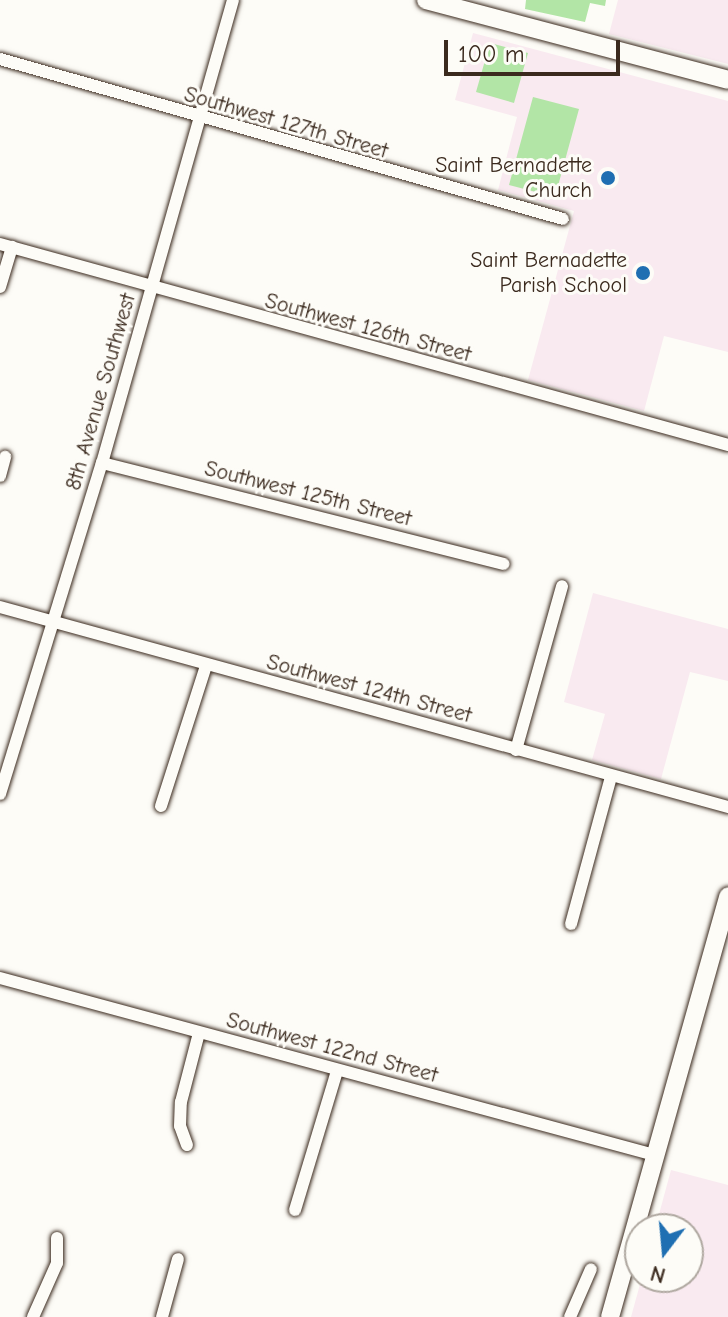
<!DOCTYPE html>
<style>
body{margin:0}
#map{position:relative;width:728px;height:1317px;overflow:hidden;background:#fdfcf7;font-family:"Comic Neue",sans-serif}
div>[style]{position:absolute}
.built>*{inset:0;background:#f9eaf0}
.green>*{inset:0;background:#b2e5a6}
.roads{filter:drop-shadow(0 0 2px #3b2a1e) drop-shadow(0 0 2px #3b2a1e)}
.minor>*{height:12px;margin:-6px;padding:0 6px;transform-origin:6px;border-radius:6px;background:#fdfcf7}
.secondary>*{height:18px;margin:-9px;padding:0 9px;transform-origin:9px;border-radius:9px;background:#fdfcf7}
.dots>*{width:22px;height:22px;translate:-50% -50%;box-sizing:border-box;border:4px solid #fdfcf7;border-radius:50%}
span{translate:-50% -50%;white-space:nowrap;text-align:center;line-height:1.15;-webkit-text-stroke:6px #fdfcf7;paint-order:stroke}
.street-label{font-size:22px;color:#3b2a1e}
.poi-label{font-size:22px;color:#3b2a1e}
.right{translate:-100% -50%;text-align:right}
.north{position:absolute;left:624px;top:1213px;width:80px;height:80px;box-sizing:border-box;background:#fdfcf7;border:2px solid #afa8a0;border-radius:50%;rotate:196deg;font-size:22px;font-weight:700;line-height:32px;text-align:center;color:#3b2a1e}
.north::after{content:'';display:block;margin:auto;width:28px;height:36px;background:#1f6fb2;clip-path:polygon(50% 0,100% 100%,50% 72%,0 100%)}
.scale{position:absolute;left:444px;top:40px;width:176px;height:36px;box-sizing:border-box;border:4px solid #3b2a1e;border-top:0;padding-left:10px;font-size:24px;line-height:28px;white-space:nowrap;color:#3b2a1e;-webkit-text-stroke:6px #fdfcf7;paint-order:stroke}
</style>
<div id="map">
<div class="built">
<i style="clip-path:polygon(618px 0,728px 0,728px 64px,609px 34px)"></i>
<i style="clip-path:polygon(473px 33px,728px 101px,728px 352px,664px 336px,644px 411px,528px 380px,574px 211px,498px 190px,517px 117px,455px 100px)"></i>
<i style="clip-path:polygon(593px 593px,728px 629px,728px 681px,690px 672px,661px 779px,592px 760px,605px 714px,564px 702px)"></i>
<i style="clip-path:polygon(671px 1170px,728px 1185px,728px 1317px,631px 1317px,642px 1277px,688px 1277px,688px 1229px,655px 1229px)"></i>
</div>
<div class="green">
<i style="clip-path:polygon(526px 0,606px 0,605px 6px,590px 3px,585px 22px,525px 9px)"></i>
<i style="clip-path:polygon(490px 43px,528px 53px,514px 103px,476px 92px)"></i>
<i style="clip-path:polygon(533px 97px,579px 109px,555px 197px,509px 185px)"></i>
</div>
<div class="roads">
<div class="minor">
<i style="left:0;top:59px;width:585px;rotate:15.86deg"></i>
<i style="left:0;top:244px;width:755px;rotate:15.43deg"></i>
<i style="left:0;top:287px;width:42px;rotate:-73.3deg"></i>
<i style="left:102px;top:463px;width:414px;rotate:14.1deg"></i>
<i style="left:0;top:476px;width:20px;rotate:-75deg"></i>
<i style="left:0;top:607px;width:755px;rotate:15.36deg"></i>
<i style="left:516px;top:750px;width:170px;rotate:-74.3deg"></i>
<i style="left:0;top:794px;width:346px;rotate:-72.9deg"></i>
<i style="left:102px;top:463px;width:481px;rotate:-74.2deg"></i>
<i style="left:161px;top:806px;width:147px;rotate:-72.2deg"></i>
<i style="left:571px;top:924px;width:152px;rotate:-74.8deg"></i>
<i style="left:0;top:978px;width:678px;rotate:15.14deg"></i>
<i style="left:187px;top:1145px;width:20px;rotate:-110deg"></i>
<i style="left:180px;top:1126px;width:24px;rotate:-88deg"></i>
<i style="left:181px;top:1102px;width:71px;rotate:-75.4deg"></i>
<i style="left:295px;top:1210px;width:145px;rotate:-73.2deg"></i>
<i style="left:33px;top:1317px;width:59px;rotate:-66deg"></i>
<i style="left:57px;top:1263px;width:25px;rotate:-90deg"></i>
<i style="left:162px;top:1317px;width:60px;rotate:-74.6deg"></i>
<i style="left:570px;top:1317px;width:52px;rotate:-66.4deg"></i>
</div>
<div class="secondary">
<i style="left:426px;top:0;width:312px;rotate:14.8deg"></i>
<i style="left:610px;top:1317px;width:437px;rotate:-74.3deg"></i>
</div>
</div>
<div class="dots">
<i style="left:608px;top:178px;background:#1f6fb2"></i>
<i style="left:643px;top:273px;background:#1f6fb2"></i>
</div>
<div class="street-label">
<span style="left:286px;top:123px;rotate:16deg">Southwest 127th Street</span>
<span style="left:368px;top:328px;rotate:15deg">Southwest 126th Street</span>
<span style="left:101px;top:392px;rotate:-74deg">8th Avenue Southwest</span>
<span style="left:308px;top:494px;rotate:14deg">Southwest 125th Street</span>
<span style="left:369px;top:689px;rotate:15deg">Southwest 124th Street</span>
<span style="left:332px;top:1048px;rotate:15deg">Southwest 122nd Street</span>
</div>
<div class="poi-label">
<span class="right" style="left:592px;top:178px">Saint Bernadette<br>Church</span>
<span class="right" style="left:627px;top:273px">Saint Bernadette<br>Parish School</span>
</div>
<div class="north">N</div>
<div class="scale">100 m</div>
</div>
